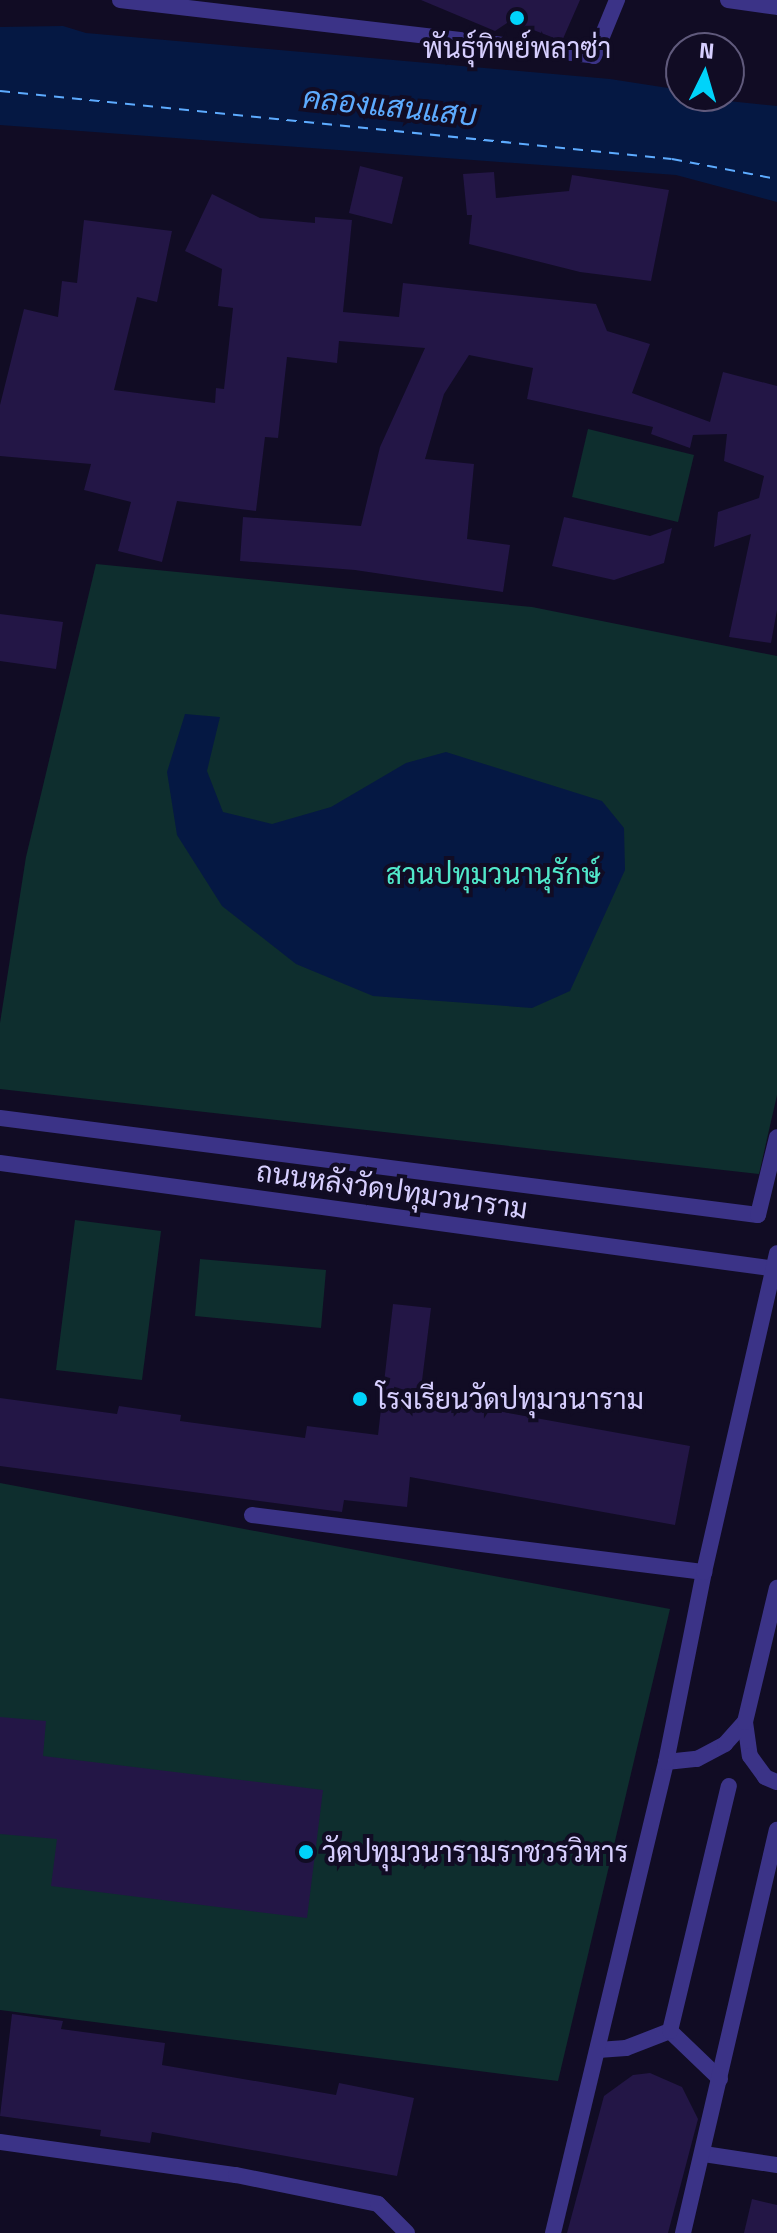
<!DOCTYPE html>
<meta charset="utf-8">
<style>
body{margin:0}
#map{position:relative;width:777px;height:2233px;overflow:hidden;background:#110c24;font-family:"Titillium Web",Sarabun,sans-serif}
div>[style]{position:absolute}
.green>*{inset:0;background:#0e2e2e}
.water>*{inset:0;background:#051843}
.ferry>*{height:2px;margin-top:-1px;transform-origin:0;background:repeating-linear-gradient(90deg,#5dabff 0 10px,transparent 0 18px)}
.building>*{inset:0;background:#231646}
.service>*{height:16px;margin:-8px;padding:0 8px;transform-origin:8px;border-radius:8px;background:#3b3387}
.dots>*{width:22px;height:22px;translate:-50% -50%;box-sizing:border-box;border:4px solid #110c24;border-radius:50%}
span{translate:-50% -50%;white-space:nowrap;text-align:center;line-height:1.15;-webkit-text-stroke:8px #110c24;paint-order:stroke}
.poi-label{font-size:28px;color:#d7cfff}
.left{translate:0 -50%;text-align:left}
.park-label{font-size:28px;color:#51e9cb}
.street-label{font-size:28px;color:#d7cfff}
.water-label{font-size:30px;color:#5dabff;font-style:italic}
.north{position:absolute;left:665px;top:32px;width:80px;height:80px;box-sizing:border-box;background:#110c24;border:2px solid #605a7c;border-radius:50%;rotate:5deg;font-size:22px;font-weight:700;line-height:32px;text-align:center;color:#d7cfff}
.north::after{content:'';display:block;margin:auto;width:28px;height:36px;background:#00d3fa;clip-path:polygon(50% 0,100% 100%,50% 72%,0 100%)}
</style>
<div id="map">
<div class="green">
<i style="clip-path:polygon(588px 429px,694px 455px,678px 522px,572px 497px)"></i>
<i style="clip-path:polygon(96px 564px,532px 607px,777px 656px,777px 1095px,759px 1174px,0 1089px,0 1023px,26px 857px)"></i>
<i style="clip-path:polygon(75px 1220px,161px 1231px,142px 1380px,56px 1370px)"></i>
<i style="clip-path:polygon(200px 1259px,326px 1270px,321px 1328px,195px 1316px)"></i>
<i style="clip-path:polygon(0 1483px,670px 1609px,558px 2081px,0 2010px)"></i>
</div>
<div class="water">
<i style="clip-path:polygon(63px 26px,86px 33px,610px 79px,681px 90px,681px 96px,777px 106px,777px 202px,676px 175px,0 125px,0 27px)"></i>
<i style="clip-path:polygon(185px 714px,220px 717px,207px 771px,223px 812px,272px 824px,331px 807px,406px 763px,446px 752px,602px 801px,624px 828px,625px 870px,570px 991px,532px 1008px,373px 996px,296px 964px,222px 906px,177px 835px,167px 772px)"></i>
</div>
<div class="ferry">
<i style="left:0;top:91px;width:675px;rotate:5.78deg"></i>
<i style="left:672px;top:159px;width:107px;rotate:10.8deg"></i>
</div>
<div class="building">
<i style="clip-path:polygon(421px 0,580px 0,562px 41px,510px 21px,495px 31px)"></i>
<i style="clip-path:polygon(360px 166px,403px 177px,392px 224px,349px 213px)"></i>
<i style="clip-path:polygon(494px 172px,496px 198px,569px 191px,572px 175px,669px 190px,651px 281px,580px 272px,469px 244px,472px 215px,467px 215px,463px 174px)"></i>
<i style="clip-path:polygon(212px 194px,260px 218px,315px 223px,315px 217px,352px 220px,343px 312px,399px 317px,403px 283px,596px 304px,607px 331px,650px 344px,632px 393px,710px 422px,723px 372px,777px 386px,777px 610px,771px 643px,729px 637px,751px 534px,714px 547px,718px 512px,759px 498px,764px 476px,724px 461px,727px 434px,693px 435px,690px 448px,651px 434px,653px 427px,527px 399px,533px 368px,469px 355px,444px 394px,425px 459px,474px 464px,467px 539px,510px 545px,503px 592px,355px 570px,240px 561px,243px 517px,361px 526px,380px 447px,425px 348px,339px 341px,337px 363px,287px 357px,278px 438px,265px 437px,256px 511px,177px 501px,162px 562px,118px 551px,131px 502px,84px 490px,91px 464px,0 456px,0 405px,24px 309px,58px 317px,62px 281px,77px 283px,84px 220px,172px 231px,157px 302px,137px 297px,114px 390px,215px 403px,216px 388px,224px 389px,233px 308px,218px 306px,222px 269px,185px 251px)"></i>
<i style="clip-path:polygon(564px 517px,650px 536px,672px 528px,664px 563px,614px 580px,552px 566px)"></i>
<i style="clip-path:polygon(0 614px,63px 622px,56px 669px,0 661px)"></i>
<i style="clip-path:polygon(393px 1304px,431px 1308px,420px 1397px,690px 1446px,675px 1525px,410px 1477px,407px 1507px,344px 1500px,342px 1512px,0 1466px,0 1398px,117px 1414px,119px 1406px,181px 1415px,180px 1421px,305px 1438px,307px 1426px,378px 1435px)"></i>
<i style="clip-path:polygon(0 1717px,46px 1721px,43px 1756px,323px 1790px,307px 1918px,51px 1886px,57px 1839px,0 1834px)"></i>
<i style="clip-path:polygon(12px 2014px,63px 2021px,61px 2029px,165px 2043px,162px 2065px,336px 2095px,339px 2083px,414px 2098px,397px 2176px,152px 2132px,150px 2143px,100px 2136px,101px 2130px,0 2116px)"></i>
<i style="clip-path:polygon(650px 2073px,682px 2087px,698px 2119px,668px 2233px,567px 2233px,604px 2096px,633px 2075px)"></i>
<i style="clip-path:polygon(752px 2199px,777px 2205px,777px 2233px,744px 2233px)"></i>
</div>
<div class="service">
<i style="left:120px;top:0;width:477px;rotate:6.7deg"></i>
<i style="left:594px;top:56px;width:61px;rotate:-67.7deg"></i>
<i style="left:728px;top:0;width:49px;rotate:8.1deg"></i>
<i style="left:0;top:1118px;width:764px;rotate:7.29deg"></i>
<i style="left:758px;top:1215px;width:80px;rotate:-76.3deg"></i>
<i style="left:0;top:1163px;width:784px;rotate:7.77deg"></i>
<i style="left:252px;top:1515px;width:456px;rotate:7.2deg"></i>
<i style="left:745px;top:1722px;width:34px;rotate:82deg"></i>
<i style="left:750px;top:1756px;width:26px;rotate:54deg"></i>
<i style="left:765px;top:1777px;width:13px;rotate:23deg"></i>
<i style="left:666px;top:1762px;width:31px;rotate:-6deg"></i>
<i style="left:697px;top:1759px;width:32px;rotate:-28deg"></i>
<i style="left:725px;top:1744px;width:30px;rotate:-48deg"></i>
<i style="left:745px;top:1722px;width:138px;rotate:-76.6deg"></i>
<i style="left:598px;top:2050px;width:28px;rotate:-4deg"></i>
<i style="left:626px;top:2048px;width:47px;rotate:-21.1deg"></i>
<i style="left:720px;top:2079px;width:69px;rotate:-136.2deg"></i>
<i style="left:670px;top:2031px;width:252px;rotate:-76.5deg"></i>
<i style="left:0;top:2142px;width:238px;rotate:8deg"></i>
<i style="left:236px;top:2175px;width:145px;rotate:11.5deg"></i>
<i style="left:378px;top:2204px;width:41px;rotate:45deg"></i>
<i style="left:704px;top:2154px;width:74px;rotate:8.6deg"></i>
<i style="left:553px;top:2233px;width:484px;rotate:-76.5deg"></i>
<i style="left:666px;top:1762px;width:194px;rotate:-78.7deg"></i>
<i style="left:704px;top:1572px;width:327px;rotate:-77.1deg"></i>
<i style="left:683px;top:2233px;width:414px;rotate:-76.9deg"></i>
</div>
<div class="dots">
<i style="left:517px;top:18px;background:#00d3fa"></i>
<i style="left:360px;top:1399px;background:#00d3fa"></i>
<i style="left:306px;top:1852px;background:#00d3fa"></i>
</div>
<div class="poi-label">
<span style="left:517px;top:48px">พันธุ์ทิพย์พลาซ่า</span>
<span class="left" style="left:376px;top:1399px">โรงเรียนวัดปทุมวนาราม</span>
<span class="left" style="left:322px;top:1852px">วัดปทุมวนารามราชวรวิหาร</span>
</div>
<div class="park-label">
<span style="left:493px;top:874px">สวนปทุมวนานุรักษ์</span>
</div>
<div class="street-label">
<span style="left:392px;top:1190px;rotate:8deg">ถนนหลังวัดปทุมวนาราม</span>
</div>
<div class="water-label">
<span style="left:390px;top:106px;rotate:6deg">คลองแสนแสบ</span>
</div>
<div class="north">N</div>
</div>
